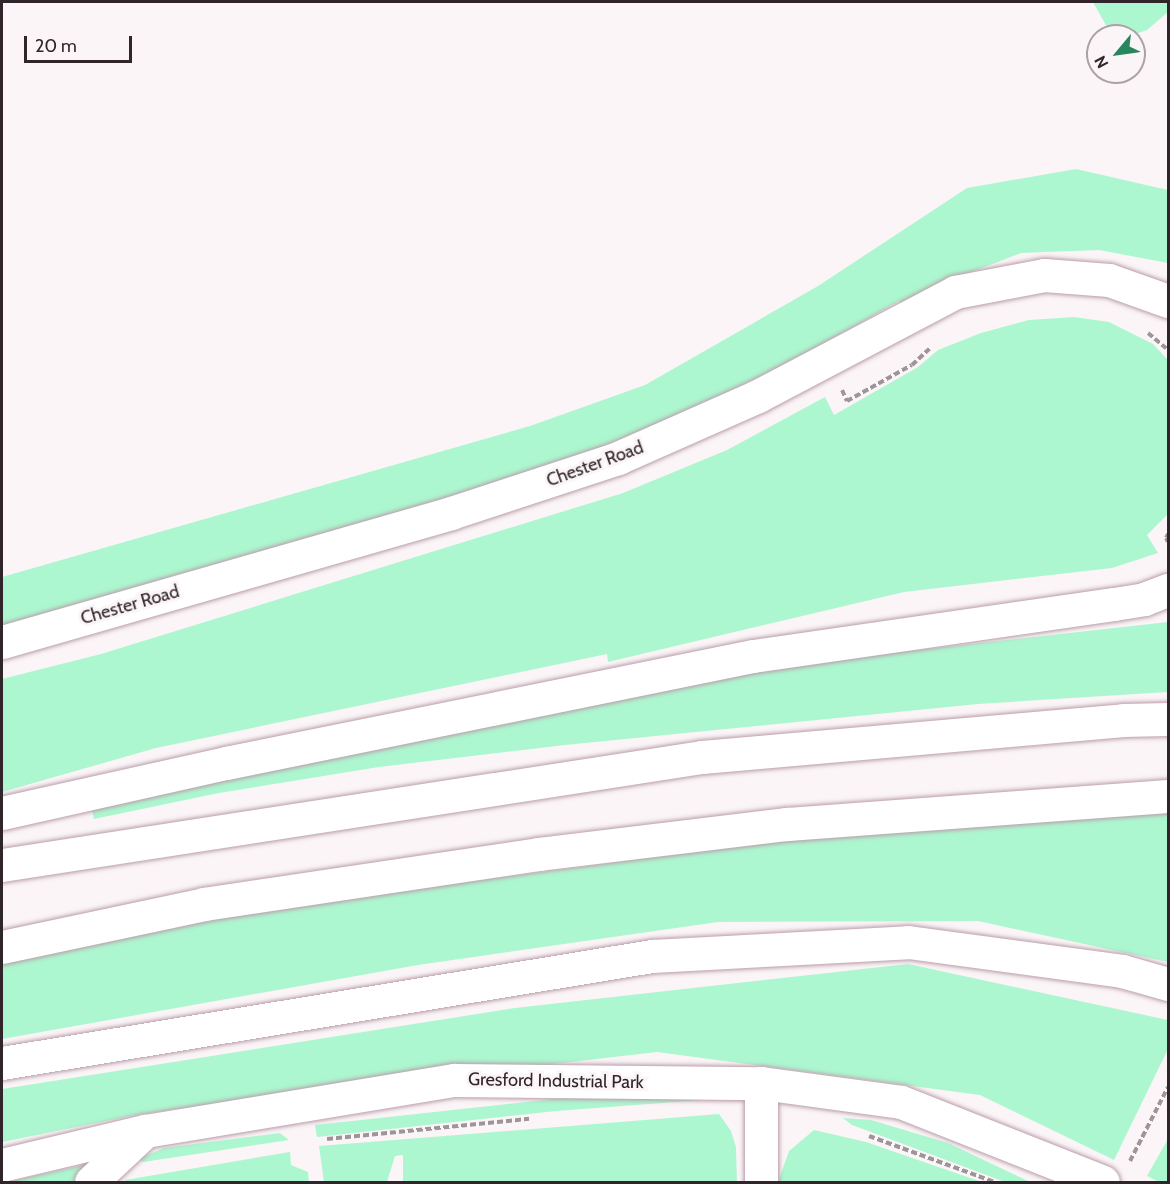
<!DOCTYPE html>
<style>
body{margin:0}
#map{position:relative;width:1170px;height:1184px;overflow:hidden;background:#fbf5f7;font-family:Cabin,sans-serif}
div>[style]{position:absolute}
.green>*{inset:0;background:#adf7d0}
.path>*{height:4px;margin-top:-2px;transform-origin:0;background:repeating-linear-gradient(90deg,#9d9598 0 6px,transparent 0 9px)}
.roads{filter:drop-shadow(0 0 2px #ba9daa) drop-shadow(0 0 2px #ba9daa)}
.minor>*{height:33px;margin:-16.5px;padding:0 16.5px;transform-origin:16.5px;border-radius:16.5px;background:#fff}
.major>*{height:33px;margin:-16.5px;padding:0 16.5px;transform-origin:16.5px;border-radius:16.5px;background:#fff}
.highway>*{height:33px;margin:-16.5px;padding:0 16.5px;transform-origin:16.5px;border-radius:16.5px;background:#fff}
span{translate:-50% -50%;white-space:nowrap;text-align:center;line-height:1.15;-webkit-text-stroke:6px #fbf5f7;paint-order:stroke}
.street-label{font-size:18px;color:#30252a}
.frame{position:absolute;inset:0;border:3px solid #30252a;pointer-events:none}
.north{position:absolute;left:1086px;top:24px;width:60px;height:60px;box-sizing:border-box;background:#fbf5f7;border:2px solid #aaa2a5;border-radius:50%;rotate:241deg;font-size:16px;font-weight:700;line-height:24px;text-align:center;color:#30252a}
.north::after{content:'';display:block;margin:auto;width:21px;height:27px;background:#27865e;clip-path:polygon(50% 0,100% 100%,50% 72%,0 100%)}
.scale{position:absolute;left:24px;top:36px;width:108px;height:27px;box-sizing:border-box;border:3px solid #30252a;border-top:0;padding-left:8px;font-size:18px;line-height:21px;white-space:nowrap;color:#30252a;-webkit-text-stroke:4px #fbf5f7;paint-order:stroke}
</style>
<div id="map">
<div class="green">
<i style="clip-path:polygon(1093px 2px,1168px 2px,1168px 12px,1147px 30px,1130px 36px,1112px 36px)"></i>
<i style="clip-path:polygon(1076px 169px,1168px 190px,1168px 263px,1099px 250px,1021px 253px,956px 278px,904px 309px,899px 301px,796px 359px,692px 409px,601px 447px,525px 474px,2px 630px,2px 577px,530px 426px,645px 385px,818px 286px,967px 188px)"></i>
<i style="clip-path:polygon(1074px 317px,1109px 322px,1153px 344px,1168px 360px,1168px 514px,1147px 535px,1158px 553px,1112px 568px,904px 592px,608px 662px,607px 654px,156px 748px,2px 792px,2px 679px,101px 654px,623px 493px,727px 450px,825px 397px,834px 415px,918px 367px,938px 350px,981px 333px,1029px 320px)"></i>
<i style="clip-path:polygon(1168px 622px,1168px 692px,978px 704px,565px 745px,379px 767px,219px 793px,94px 819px,90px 802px,773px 666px)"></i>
<i style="clip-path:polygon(1168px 811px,1168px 962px,978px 921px,718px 922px,418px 965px,2px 1039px,2px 963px,253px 910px,815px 836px)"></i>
<i style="clip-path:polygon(908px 964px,1168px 1020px,1168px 1049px,1114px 1160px,980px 1095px,657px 1052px,211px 1104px,136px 1115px,2px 1142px,2px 1089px,515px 1008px)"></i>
<i style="clip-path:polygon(667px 1092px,690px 1095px,702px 1100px,556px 1111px,317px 1137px,315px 1125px,562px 1098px)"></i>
<i style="clip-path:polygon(719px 1114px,731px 1131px,736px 1147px,737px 1182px,403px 1182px,403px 1155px,395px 1156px,387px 1182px,324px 1182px,319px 1146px)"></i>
<i style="clip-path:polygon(843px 1118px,871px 1120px,948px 1143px,1030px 1182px,1005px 1182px,852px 1125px)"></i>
<i style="clip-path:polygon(814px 1130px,866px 1142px,982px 1182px,778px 1182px,789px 1151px)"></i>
<i style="clip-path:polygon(280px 1133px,289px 1140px,143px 1162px,138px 1159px,164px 1148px)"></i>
<i style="clip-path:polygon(1168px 1139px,1168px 1182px,1159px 1182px,1147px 1176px)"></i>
<i style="clip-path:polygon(290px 1152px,291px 1165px,308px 1172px,309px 1182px,126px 1182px,125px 1180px)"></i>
<i style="clip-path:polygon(84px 1165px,86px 1166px,77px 1182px,8px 1182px)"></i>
</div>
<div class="path">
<i style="left:1148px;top:333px;width:26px;rotate:40deg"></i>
<i style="left:842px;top:390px;width:12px;rotate:66deg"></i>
<i style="left:847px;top:401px;width:74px;rotate:-29deg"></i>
<i style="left:912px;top:365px;width:26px;rotate:-43deg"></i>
<i style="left:1168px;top:534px;width:4px;rotate:117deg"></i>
<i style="left:1166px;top:538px;width:4px;rotate:63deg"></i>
<i style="left:869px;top:1136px;width:134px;rotate:20.1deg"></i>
<i style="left:327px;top:1139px;width:203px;rotate:-5.7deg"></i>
<i style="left:1130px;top:1161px;width:83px;rotate:-62.8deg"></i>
</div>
<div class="roads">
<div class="minor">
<i style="left:761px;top:1083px;width:99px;rotate:90deg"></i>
<i style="left:2px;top:1165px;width:147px;rotate:-13.4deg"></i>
<i style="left:145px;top:1131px;width:313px;rotate:-9.4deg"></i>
<i style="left:454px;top:1080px;width:307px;rotate:0.6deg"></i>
<i style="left:761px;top:1083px;width:141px;rotate:7.7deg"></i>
<i style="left:901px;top:1102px;width:217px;rotate:21.6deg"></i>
<i style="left:91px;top:1182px;width:73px;rotate:-43.3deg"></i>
</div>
<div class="major">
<i style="left:2px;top:642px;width:467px;rotate:-16deg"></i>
<i style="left:451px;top:513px;width:176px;rotate:-18.2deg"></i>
<i style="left:618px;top:458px;width:153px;rotate:-23.9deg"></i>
<i style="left:758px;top:396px;width:223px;rotate:-27.8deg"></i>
<i style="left:955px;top:292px;width:91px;rotate:-10.8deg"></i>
<i style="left:1044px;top:275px;width:65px;rotate:4.4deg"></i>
<i style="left:1109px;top:280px;width:63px;rotate:19.6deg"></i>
</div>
<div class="highway">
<i style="left:2px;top:813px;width:230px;rotate:-12.6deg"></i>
<i style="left:226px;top:763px;width:538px;rotate:-11.48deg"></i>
<i style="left:753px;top:656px;width:365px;rotate:-8.2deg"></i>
<i style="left:1114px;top:604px;width:30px;rotate:-9deg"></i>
<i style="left:1144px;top:599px;width:26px;rotate:-21deg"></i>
<i style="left:2px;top:865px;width:708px;rotate:-8.77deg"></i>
<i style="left:702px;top:757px;width:423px;rotate:-5deg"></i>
<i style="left:1123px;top:720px;width:45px;rotate:-1.3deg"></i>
<i style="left:2px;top:947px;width:207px;rotate:-12deg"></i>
<i style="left:204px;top:904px;width:339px;rotate:-8.5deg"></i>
<i style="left:539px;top:854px;width:250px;rotate:-6.9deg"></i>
<i style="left:787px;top:824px;width:382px;rotate:-4.2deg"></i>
<i style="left:2px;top:1063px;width:659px;rotate:-9.35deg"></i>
<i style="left:652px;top:956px;width:256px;rotate:-3.1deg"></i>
<i style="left:908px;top:942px;width:216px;rotate:7.7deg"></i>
<i style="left:1122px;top:971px;width:48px;rotate:15.8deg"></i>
</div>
</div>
<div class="street-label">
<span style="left:595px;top:464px;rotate:-20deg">Chester Road</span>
<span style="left:130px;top:605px;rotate:-16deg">Chester Road</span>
<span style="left:556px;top:1081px;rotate:1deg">Gresford Industrial Park</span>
</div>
<div class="frame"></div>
<div class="north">N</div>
<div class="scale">20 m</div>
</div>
